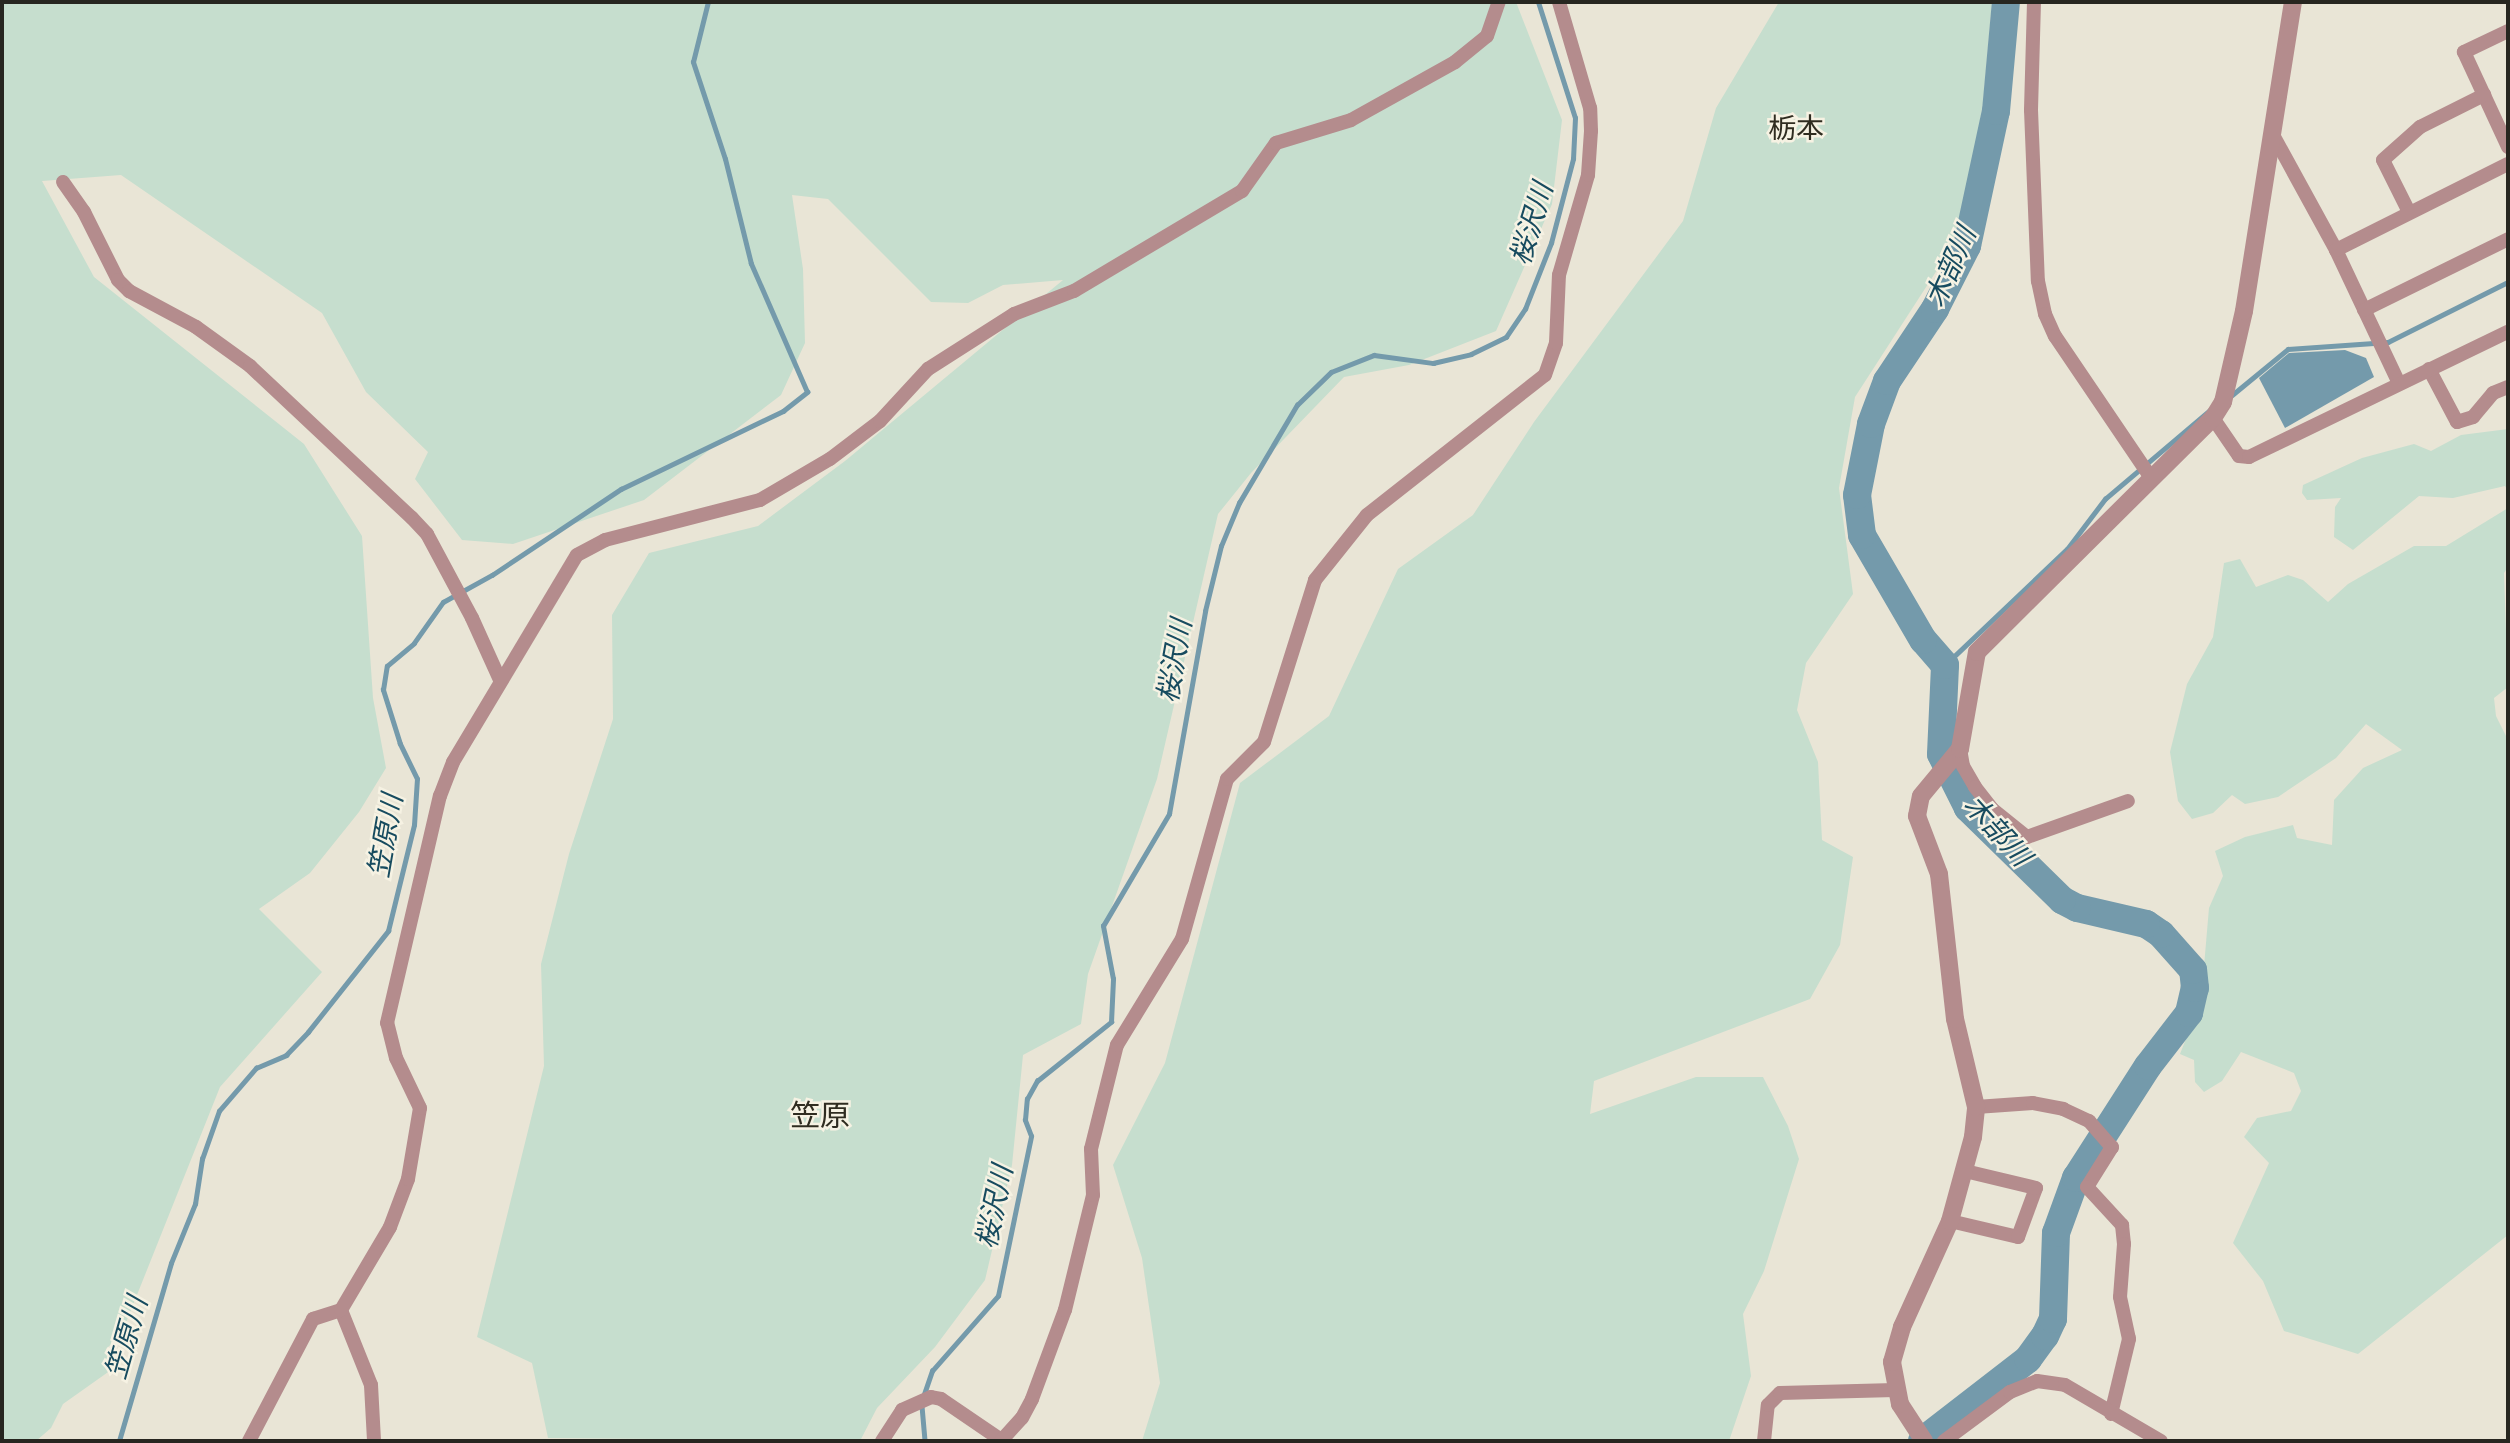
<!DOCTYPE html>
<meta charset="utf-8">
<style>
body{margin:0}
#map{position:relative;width:2510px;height:1443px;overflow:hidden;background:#e9e5d6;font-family:Jost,"Noto Sans JP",sans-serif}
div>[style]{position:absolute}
.green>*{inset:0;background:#c6dece}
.water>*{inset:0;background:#749aab}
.stream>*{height:4.5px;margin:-2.25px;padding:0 2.25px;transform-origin:2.25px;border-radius:2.25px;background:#749aab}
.river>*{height:28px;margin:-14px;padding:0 14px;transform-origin:14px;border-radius:14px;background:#749aab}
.minor>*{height:14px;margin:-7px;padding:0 7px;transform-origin:7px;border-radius:7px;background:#b48c8d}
.tertiary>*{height:18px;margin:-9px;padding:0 9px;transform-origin:9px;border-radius:9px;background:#b48c8d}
span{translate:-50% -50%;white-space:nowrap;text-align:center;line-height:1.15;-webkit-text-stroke:5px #f6f2e3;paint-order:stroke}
.neighbourhood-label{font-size:28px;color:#2f2c20}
.water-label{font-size:28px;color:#174b5f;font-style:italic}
.quarter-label{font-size:30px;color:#2f2c20}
.frame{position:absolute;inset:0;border:4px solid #272620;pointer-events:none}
</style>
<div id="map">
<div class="green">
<i style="clip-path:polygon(2px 2px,1516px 2px,1562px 120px,1552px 204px,1496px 331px,1409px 365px,1344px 377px,1251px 473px,1218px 514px,1157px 779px,1088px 974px,1081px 1024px,1023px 1055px,1012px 1165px,985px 1280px,935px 1347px,877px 1408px,860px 1441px,548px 1438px,532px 1363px,477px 1337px,544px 1066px,541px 964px,569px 854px,613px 719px,612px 615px,649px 553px,758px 526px,845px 461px,1063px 280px,1003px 285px,968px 303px,931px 302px,828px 199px,792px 195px,803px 269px,805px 343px,781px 395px,644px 500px,513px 544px,462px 540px,415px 479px,428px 452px,366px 392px,322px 313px,121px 175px,42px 181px,94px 277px,304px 444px,362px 536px,373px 698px,386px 768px,359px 812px,310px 873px,259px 909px,322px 972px,220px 1087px,121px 1335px,106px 1349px,111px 1370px,63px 1404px,51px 1428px,36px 1441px,2px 1441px)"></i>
<i style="clip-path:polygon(1779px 2px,1992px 2px,1983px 104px,1969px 182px,1950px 250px,1855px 397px,1839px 488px,1853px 594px,1806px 663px,1797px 710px,1818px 762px,1822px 840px,1853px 857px,1840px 945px,1810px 999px,1594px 1081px,1590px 1114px,1696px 1077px,1763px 1077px,1788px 1126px,1799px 1159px,1764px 1271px,1743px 1314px,1751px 1376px,1729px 1441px,1142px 1441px,1160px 1383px,1142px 1258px,1113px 1165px,1165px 1063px,1240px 783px,1329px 716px,1398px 569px,1473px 515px,1534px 422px,1683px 221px,1716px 108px)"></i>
<i style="clip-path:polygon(2508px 429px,2508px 491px,2505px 486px,2453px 498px,2419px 496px,2353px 550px,2334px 537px,2335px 507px,2341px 498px,2307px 500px,2302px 493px,2303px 485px,2362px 458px,2414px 444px,2431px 451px,2461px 435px)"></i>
<i style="clip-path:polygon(2508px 508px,2508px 567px,2504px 573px,2508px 687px,2494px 698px,2496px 716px,2508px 740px,2508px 1235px,2358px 1354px,2284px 1331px,2263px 1281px,2233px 1243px,2269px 1163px,2244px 1137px,2257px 1118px,2291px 1111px,2301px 1091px,2294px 1073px,2241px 1052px,2222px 1081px,2204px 1092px,2195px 1082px,2194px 1060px,2180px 1054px,2201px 1001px,2209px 908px,2223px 876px,2215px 851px,2245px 837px,2293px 825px,2297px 838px,2332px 845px,2334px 800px,2363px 768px,2402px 750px,2366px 724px,2336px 758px,2278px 797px,2245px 804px,2232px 795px,2213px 813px,2192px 819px,2178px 801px,2170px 752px,2187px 684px,2213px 637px,2224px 563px,2240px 559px,2256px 587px,2288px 575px,2303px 580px,2328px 602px,2348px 584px,2414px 546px,2446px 546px)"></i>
</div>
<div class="water">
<i style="clip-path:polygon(2345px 350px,2366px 358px,2374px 377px,2285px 428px,2259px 378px,2289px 353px)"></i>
</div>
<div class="stream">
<i style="left:2232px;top:395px;width:72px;rotate:-39.4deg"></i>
<i style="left:2288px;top:349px;width:100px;rotate:-4deg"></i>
<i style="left:2388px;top:342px;width:134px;rotate:-26.6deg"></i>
<i style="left:1945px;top:665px;width:168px;rotate:-43.6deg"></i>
<i style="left:2067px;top:549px;width:63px;rotate:-52.8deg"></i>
<i style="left:2105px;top:499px;width:138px;rotate:-40.3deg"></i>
<i style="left:923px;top:1397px;width:28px;rotate:-71deg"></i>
<i style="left:932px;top:1371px;width:100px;rotate:-48.7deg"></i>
<i style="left:998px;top:1296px;width:163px;rotate:-78.3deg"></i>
<i style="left:1031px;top:1136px;width:17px;rotate:-111deg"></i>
<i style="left:1025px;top:1120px;width:21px;rotate:-85deg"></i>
<i style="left:1027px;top:1099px;width:21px;rotate:-61deg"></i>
<i style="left:1037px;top:1081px;width:95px;rotate:-38.6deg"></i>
<i style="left:1111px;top:1022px;width:43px;rotate:-87.3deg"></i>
<i style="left:1113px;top:979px;width:54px;rotate:-100.7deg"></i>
<i style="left:1103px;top:926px;width:130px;rotate:-59.5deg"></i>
<i style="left:1169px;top:814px;width:206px;rotate:-79.9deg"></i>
<i style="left:1205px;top:611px;width:67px;rotate:-76.2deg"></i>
<i style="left:1221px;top:546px;width:47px;rotate:-67.3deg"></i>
<i style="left:1239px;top:503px;width:114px;rotate:-59.4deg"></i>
<i style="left:1297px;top:405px;width:47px;rotate:-44.1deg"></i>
<i style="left:1331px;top:372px;width:46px;rotate:-21.6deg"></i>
<i style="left:1374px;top:355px;width:60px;rotate:7.7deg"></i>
<i style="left:1433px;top:363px;width:39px;rotate:-13deg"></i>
<i style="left:1471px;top:354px;width:39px;rotate:-26deg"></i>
<i style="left:1506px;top:337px;width:34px;rotate:-56deg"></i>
<i style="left:1525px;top:309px;width:71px;rotate:-68.5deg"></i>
<i style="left:1551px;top:243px;width:87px;rotate:-75.3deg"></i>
<i style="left:1573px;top:159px;width:41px;rotate:-87.2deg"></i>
<i style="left:1575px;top:118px;width:122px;rotate:-107.7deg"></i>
<i style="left:922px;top:1406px;width:35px;rotate:85deg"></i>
<i style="left:119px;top:1441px;width:185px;rotate:-73.7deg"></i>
<i style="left:171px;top:1263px;width:64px;rotate:-67.9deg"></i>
<i style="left:195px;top:1204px;width:46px;rotate:-81.2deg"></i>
<i style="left:202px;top:1159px;width:51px;rotate:-70.5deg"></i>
<i style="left:219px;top:1111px;width:57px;rotate:-49.3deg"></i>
<i style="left:256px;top:1068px;width:33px;rotate:-23deg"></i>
<i style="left:286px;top:1055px;width:32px;rotate:-46deg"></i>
<i style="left:308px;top:1032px;width:129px;rotate:-51.6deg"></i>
<i style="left:388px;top:931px;width:109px;rotate:-76.2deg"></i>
<i style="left:414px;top:825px;width:46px;rotate:-86.3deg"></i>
<i style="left:417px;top:779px;width:39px;rotate:-116deg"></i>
<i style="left:400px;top:744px;width:57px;rotate:-107.5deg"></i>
<i style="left:383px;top:690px;width:24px;rotate:-81deg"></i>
<i style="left:387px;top:666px;width:35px;rotate:-40deg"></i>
<i style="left:414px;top:643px;width:50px;rotate:-54.7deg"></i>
<i style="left:443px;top:602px;width:56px;rotate:-28.9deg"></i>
<i style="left:492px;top:575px;width:155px;rotate:-33.7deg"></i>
<i style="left:621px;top:489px;width:180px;rotate:-25.7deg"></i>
<i style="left:783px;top:411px;width:31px;rotate:-38deg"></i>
<i style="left:807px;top:392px;width:140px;rotate:-113.6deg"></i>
<i style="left:751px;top:264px;width:108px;rotate:-103.9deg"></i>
<i style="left:725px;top:159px;width:102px;rotate:-108.3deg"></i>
<i style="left:693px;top:62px;width:62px;rotate:-76deg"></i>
</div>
<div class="river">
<i style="left:1922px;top:1441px;width:134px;rotate:-37.7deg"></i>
<i style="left:2028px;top:1359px;width:29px;rotate:-54deg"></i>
<i style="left:2045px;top:1336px;width:19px;rotate:-65deg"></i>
<i style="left:2053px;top:1319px;width:86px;rotate:-88deg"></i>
<i style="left:2056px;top:1233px;width:59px;rotate:-70deg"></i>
<i style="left:2076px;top:1178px;width:133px;rotate:-57.3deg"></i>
<i style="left:2148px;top:1066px;width:67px;rotate:-52.3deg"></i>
<i style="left:2189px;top:1013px;width:26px;rotate:-77deg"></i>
<i style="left:2195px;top:988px;width:18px;rotate:-96deg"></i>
<i style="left:2193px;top:970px;width:48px;rotate:-131.6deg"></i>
<i style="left:2161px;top:934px;width:18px;rotate:-146deg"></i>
<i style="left:2146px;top:924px;width:71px;rotate:-166.9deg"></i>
<i style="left:2077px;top:908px;width:17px;rotate:-152deg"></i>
<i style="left:2062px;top:900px;width:132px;rotate:-135.6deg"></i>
<i style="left:1968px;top:808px;width:60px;rotate:-116.6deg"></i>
<i style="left:1941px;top:754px;width:89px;rotate:-87.4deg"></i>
<i style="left:1945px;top:665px;width:33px;rotate:-131deg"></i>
<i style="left:1923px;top:640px;width:121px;rotate:-120.2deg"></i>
<i style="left:1862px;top:535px;width:40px;rotate:-97.1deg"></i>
<i style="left:1857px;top:495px;width:72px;rotate:-78.8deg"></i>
<i style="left:1871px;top:424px;width:46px;rotate:-69.6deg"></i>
<i style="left:1887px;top:381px;width:87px;rotate:-56.3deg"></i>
<i style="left:1935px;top:309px;width:71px;rotate:-63.1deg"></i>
<i style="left:1967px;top:246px;width:138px;rotate:-77.9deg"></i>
<i style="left:1996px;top:111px;width:109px;rotate:-84.8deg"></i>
</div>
<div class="minor">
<i style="left:2034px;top:2px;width:108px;rotate:91.6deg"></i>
<i style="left:2031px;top:110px;width:171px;rotate:87.7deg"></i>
<i style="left:2038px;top:281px;width:34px;rotate:78deg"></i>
<i style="left:2045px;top:314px;width:24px;rotate:66deg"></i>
<i style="left:2055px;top:336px;width:173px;rotate:55.9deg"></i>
<i style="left:2508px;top:31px;width:49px;rotate:154.5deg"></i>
<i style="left:2464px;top:52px;width:105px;rotate:65.1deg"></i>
<i style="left:2272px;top:133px;width:133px;rotate:61.3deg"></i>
<i style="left:2336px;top:250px;width:147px;rotate:64.7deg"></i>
<i style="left:63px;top:182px;width:37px;rotate:55deg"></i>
<i style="left:84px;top:212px;width:76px;rotate:63.4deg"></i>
<i style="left:118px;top:280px;width:16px;rotate:45deg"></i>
<i style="left:129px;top:291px;width:76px;rotate:28.2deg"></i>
<i style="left:196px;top:327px;width:67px;rotate:35.8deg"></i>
<i style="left:250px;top:366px;width:222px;rotate:43.2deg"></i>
<i style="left:412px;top:518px;width:22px;rotate:47deg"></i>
<i style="left:427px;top:534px;width:95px;rotate:61.8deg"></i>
<i style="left:472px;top:618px;width:68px;rotate:65.7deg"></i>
<i style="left:2409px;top:212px;width:58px;rotate:-116.6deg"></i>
<i style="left:2383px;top:160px;width:50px;rotate:-41.7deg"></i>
<i style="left:2420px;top:127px;width:72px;rotate:-26.6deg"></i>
<i style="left:2336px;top:250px;width:192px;rotate:-26.6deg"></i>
<i style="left:2364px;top:310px;width:161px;rotate:-26.2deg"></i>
<i style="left:2429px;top:369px;width:60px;rotate:62.2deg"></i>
<i style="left:2457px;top:422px;width:17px;rotate:-17deg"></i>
<i style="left:2473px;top:417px;width:31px;rotate:-50deg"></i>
<i style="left:2493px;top:393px;width:16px;rotate:-22deg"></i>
<i style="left:2213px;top:418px;width:46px;rotate:55.6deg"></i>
<i style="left:2239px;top:456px;width:10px;rotate:6deg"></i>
<i style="left:2249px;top:457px;width:288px;rotate:-25.8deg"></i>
<i style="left:1960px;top:749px;width:17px;rotate:80deg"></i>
<i style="left:1963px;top:766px;width:24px;rotate:60deg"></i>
<i style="left:1975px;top:787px;width:28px;rotate:52deg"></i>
<i style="left:1992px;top:809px;width:45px;rotate:38.7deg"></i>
<i style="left:2027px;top:837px;width:107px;rotate:-19.6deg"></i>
<i style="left:1976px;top:1107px;width:57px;rotate:-4deg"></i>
<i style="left:2033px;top:1103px;width:31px;rotate:11deg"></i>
<i style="left:2063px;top:1109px;width:29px;rotate:25deg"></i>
<i style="left:2089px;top:1121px;width:35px;rotate:49deg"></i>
<i style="left:2112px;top:1147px;width:47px;rotate:122deg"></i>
<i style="left:2087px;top:1187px;width:52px;rotate:47.4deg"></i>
<i style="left:2122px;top:1225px;width:19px;rotate:84deg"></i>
<i style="left:2124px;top:1244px;width:53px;rotate:94.3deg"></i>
<i style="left:2120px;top:1297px;width:43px;rotate:77.9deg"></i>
<i style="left:2129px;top:1339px;width:77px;rotate:103.5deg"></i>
<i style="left:1950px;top:1221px;width:70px;rotate:13.2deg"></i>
<i style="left:2018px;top:1237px;width:52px;rotate:-69.8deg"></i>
<i style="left:2036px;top:1188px;width:73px;rotate:-166.5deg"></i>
<i style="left:341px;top:1310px;width:81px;rotate:68.2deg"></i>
<i style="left:371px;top:1385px;width:56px;rotate:86.9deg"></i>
<i style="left:249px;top:1441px;width:138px;rotate:-62.3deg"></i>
<i style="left:313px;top:1319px;width:29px;rotate:-18deg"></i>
<i style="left:341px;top:1310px;width:96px;rotate:-59.4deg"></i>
<i style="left:390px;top:1227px;width:51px;rotate:-69.4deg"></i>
<i style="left:408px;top:1179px;width:72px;rotate:-80.4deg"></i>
<i style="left:420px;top:1108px;width:55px;rotate:-115.6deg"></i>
<i style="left:396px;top:1058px;width:36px;rotate:-104deg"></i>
<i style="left:387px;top:1023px;width:233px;rotate:-76.9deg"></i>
<i style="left:440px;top:796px;width:36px;rotate:-69deg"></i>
<i style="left:453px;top:762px;width:241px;rotate:-59.1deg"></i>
<i style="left:577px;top:555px;width:32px;rotate:-28deg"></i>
<i style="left:605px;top:540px;width:160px;rotate:-14.5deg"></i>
<i style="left:760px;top:500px;width:81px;rotate:-30.4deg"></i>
<i style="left:830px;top:459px;width:63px;rotate:-37.2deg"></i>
<i style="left:880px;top:421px;width:71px;rotate:-47.3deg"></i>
<i style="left:928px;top:369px;width:102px;rotate:-32.6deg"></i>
<i style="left:1014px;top:314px;width:64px;rotate:-21deg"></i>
<i style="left:1074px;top:291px;width:196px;rotate:-30.8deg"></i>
<i style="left:1242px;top:191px;width:59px;rotate:-54.7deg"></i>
<i style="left:1276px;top:143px;width:78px;rotate:-17deg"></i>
<i style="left:1351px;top:120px;width:119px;rotate:-29.1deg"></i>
<i style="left:1455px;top:62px;width:41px;rotate:-39.1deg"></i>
<i style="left:1487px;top:36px;width:36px;rotate:-71deg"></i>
<i style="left:882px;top:1441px;width:37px;rotate:-57deg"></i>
<i style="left:902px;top:1410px;width:32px;rotate:-24deg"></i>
<i style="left:931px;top:1397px;width:10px;rotate:11deg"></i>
<i style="left:941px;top:1399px;width:73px;rotate:34.3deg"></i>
<i style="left:1001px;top:1441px;width:31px;rotate:-48deg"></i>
<i style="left:1022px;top:1418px;width:21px;rotate:-62deg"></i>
<i style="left:1032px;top:1399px;width:95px;rotate:-69.7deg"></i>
<i style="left:1065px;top:1310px;width:118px;rotate:-76.3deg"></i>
<i style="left:1093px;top:1195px;width:46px;rotate:-92.5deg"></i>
<i style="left:1091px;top:1149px;width:107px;rotate:-76deg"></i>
<i style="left:1117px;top:1045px;width:124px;rotate:-58.5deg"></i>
<i style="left:1182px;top:939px;width:166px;rotate:-74.3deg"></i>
<i style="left:1227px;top:779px;width:52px;rotate:-45deg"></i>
<i style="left:1264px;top:742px;width:170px;rotate:-72.5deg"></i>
<i style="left:1315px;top:580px;width:83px;rotate:-51.3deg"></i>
<i style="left:1367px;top:515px;width:226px;rotate:-38.2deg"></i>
<i style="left:1545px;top:375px;width:34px;rotate:-71deg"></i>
<i style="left:1556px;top:343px;width:68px;rotate:-87.5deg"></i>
<i style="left:1559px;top:275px;width:104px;rotate:-73.8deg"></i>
<i style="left:1588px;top:175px;width:44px;rotate:-86.1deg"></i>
<i style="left:1591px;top:131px;width:23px;rotate:-92deg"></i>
<i style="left:1590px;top:108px;width:110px;rotate:-106.3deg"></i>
<i style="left:1764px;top:1441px;width:36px;rotate:-84deg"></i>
<i style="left:1768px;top:1405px;width:17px;rotate:-45deg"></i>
<i style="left:1780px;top:1393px;width:115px;rotate:-1.5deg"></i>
<i style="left:1944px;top:1441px;width:82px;rotate:-36.6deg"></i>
<i style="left:2010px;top:1392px;width:29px;rotate:-22deg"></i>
<i style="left:2037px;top:1381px;width:28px;rotate:8deg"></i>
<i style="left:2065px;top:1385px;width:111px;rotate:30.3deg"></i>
</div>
<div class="tertiary">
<i style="left:1924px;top:1441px;width:44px;rotate:-123deg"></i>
<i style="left:1900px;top:1404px;width:43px;rotate:-100.8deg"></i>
<i style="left:1892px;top:1362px;width:36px;rotate:-74deg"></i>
<i style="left:1902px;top:1327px;width:116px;rotate:-65.6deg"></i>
<i style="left:1950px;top:1221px;width:87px;rotate:-74.7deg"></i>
<i style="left:1973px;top:1137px;width:30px;rotate:-84deg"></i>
<i style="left:1976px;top:1107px;width:90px;rotate:-103.4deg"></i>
<i style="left:1955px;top:1019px;width:146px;rotate:-96.3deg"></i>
<i style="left:1939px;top:874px;width:62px;rotate:-110.8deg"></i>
<i style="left:1917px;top:816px;width:20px;rotate:-79deg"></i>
<i style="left:1921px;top:796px;width:61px;rotate:-50.3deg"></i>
<i style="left:1960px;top:749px;width:98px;rotate:-80.1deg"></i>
<i style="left:1977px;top:652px;width:332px;rotate:-44.8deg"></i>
<i style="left:2213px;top:418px;width:19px;rotate:-58deg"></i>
<i style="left:2223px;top:402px;width:93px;rotate:-77deg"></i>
<i style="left:2244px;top:311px;width:313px;rotate:-81deg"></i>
</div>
<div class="neighbourhood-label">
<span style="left:1796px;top:129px">栃本</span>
</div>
<div class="water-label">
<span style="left:1532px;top:224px;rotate:-73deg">桜沢川</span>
<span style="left:1951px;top:267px;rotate:-66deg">木部川</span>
<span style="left:1175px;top:661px;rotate:-80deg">桜沢川</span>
<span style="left:1997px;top:831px;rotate:48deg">木部川</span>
<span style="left:386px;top:836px;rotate:-80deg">笠原川</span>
<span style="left:995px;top:1207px;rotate:-78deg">桜沢川</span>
<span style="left:127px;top:1338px;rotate:-74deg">笠原川</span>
</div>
<div class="quarter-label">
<span style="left:820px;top:1116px">笠原</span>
</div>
<div class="frame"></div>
</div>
